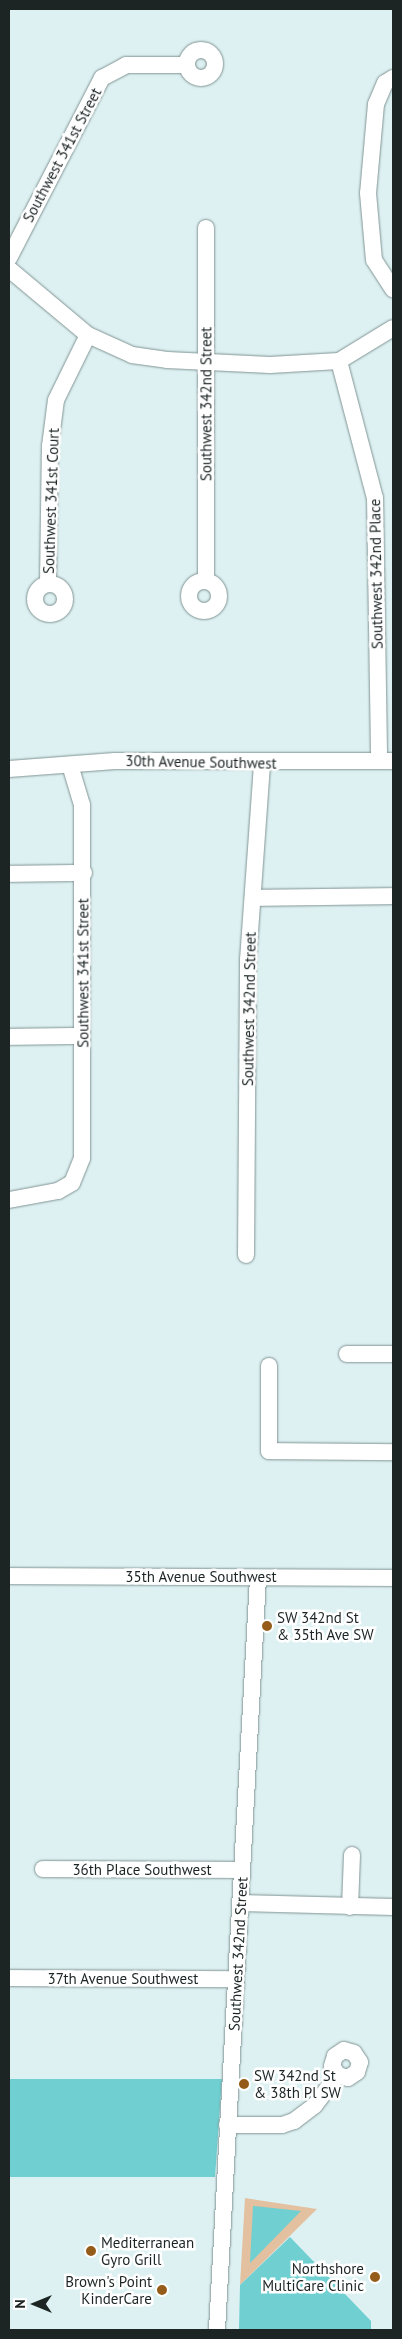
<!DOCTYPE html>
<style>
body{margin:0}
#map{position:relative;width:402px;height:2339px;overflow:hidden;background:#def1f2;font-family:"PT Sans",sans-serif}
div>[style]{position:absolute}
.green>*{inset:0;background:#e3c09f}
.water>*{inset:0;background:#6fcfd1}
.roads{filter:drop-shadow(0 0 1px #819494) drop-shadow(0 0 1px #819494)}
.minor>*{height:16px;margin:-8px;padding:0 8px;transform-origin:8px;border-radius:8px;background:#fff}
.minor>.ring{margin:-8px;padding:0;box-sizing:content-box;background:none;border:16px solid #fff;border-radius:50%}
.dots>*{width:14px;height:14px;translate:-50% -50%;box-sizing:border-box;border:2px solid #fff;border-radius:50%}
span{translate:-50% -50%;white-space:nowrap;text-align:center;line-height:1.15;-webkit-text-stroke:5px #fff;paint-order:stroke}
.street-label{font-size:15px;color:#1c2424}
.poi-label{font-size:15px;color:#1c2424}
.left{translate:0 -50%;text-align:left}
.right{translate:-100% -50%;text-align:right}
.frame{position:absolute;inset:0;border:10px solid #1c2424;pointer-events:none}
.north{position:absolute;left:10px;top:2279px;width:50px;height:50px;-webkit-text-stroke:4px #fff;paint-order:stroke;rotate:270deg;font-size:14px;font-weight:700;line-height:20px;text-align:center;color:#1c2424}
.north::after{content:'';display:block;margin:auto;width:18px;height:22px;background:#1c2424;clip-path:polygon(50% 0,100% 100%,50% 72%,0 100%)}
</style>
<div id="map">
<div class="green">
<i style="clip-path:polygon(245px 2198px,317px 2209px,240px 2285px)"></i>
</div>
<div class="water">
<i style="clip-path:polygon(9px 2079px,222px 2079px,215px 2177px,9px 2177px)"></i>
<i style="clip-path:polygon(253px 2206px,301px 2211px,250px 2263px,250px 2262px)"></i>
<i style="clip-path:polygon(290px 2237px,371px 2321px,371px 2330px,239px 2330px,240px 2285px)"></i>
</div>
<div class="roads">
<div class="minor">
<i class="ring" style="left:187px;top:50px;width:12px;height:12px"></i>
<i style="left:393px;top:78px;width:9px;rotate:148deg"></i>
<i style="left:385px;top:83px;width:23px;rotate:113deg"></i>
<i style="left:376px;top:104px;width:89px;rotate:95.1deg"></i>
<i style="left:368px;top:193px;width:67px;rotate:84.9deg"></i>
<i style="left:374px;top:260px;width:35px;rotate:57deg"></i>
<i style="left:9px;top:258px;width:203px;rotate:-62.7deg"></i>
<i style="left:102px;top:78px;width:27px;rotate:-28deg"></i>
<i style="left:126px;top:65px;width:61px"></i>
<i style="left:9px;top:269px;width:103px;rotate:39.9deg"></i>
<i style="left:88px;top:335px;width:48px;rotate:24.4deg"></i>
<i style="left:132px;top:355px;width:35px;rotate:8deg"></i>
<i style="left:167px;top:360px;width:103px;rotate:2.8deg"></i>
<i style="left:270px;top:365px;width:69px;rotate:-3.3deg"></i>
<i style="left:339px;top:361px;width:63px;rotate:-31.4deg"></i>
<i style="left:339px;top:361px;width:142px;rotate:75.3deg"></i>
<i style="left:375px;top:498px;width:263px;rotate:89.1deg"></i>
<i style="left:206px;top:580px;width:352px;rotate:-90deg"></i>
<i class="ring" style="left:189px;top:581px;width:14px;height:14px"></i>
<i style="left:48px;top:584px;width:138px;rotate:-89.2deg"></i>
<i style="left:50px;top:446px;width:46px;rotate:-82.6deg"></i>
<i style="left:56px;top:400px;width:72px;rotate:-63.8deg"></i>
<i class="ring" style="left:35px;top:584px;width:14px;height:14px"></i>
<i style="left:9px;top:769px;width:106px;rotate:-4.3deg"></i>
<i style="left:115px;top:761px;width:278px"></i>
<i style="left:9px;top:874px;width:75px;rotate:-0.8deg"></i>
<i style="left:254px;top:898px;width:139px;rotate:-0.8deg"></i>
<i style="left:9px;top:1037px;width:73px;rotate:-0.8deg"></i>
<i style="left:9px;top:1200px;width:50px;rotate:-10.4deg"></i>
<i style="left:58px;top:1191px;width:16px;rotate:-30deg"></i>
<i style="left:72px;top:1183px;width:27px;rotate:-68deg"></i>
<i style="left:82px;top:1158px;width:353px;rotate:-90deg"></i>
<i style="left:82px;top:805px;width:42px;rotate:-106.7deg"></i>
<i style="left:246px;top:1255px;width:295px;rotate:-89.6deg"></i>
<i style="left:248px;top:960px;width:196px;rotate:-85.9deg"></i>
<i style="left:347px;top:1354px;width:46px"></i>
<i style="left:269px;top:1366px;width:85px;rotate:90deg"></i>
<i style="left:269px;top:1451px;width:124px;rotate:0.5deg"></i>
<i style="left:9px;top:1576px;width:384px;rotate:0.3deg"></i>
<i style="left:43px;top:1869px;width:199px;rotate:0.3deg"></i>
<i style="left:240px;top:1903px;width:153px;rotate:1.5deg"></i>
<i style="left:350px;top:1907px;width:52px;rotate:-87.8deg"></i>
<i style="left:9px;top:1978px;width:227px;rotate:0.3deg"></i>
<i style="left:227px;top:2125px;width:55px"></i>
<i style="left:282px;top:2125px;width:13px;rotate:-18deg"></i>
<i style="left:294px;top:2121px;width:26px;rotate:-37deg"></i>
<i style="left:315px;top:2105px;width:38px;rotate:-53deg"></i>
<i style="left:338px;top:2075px;width:10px;rotate:17deg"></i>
<i style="left:348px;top:2078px;width:11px;rotate:-34deg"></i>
<i style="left:357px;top:2072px;width:10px;rotate:-73deg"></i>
<i style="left:360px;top:2062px;width:11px;rotate:-124deg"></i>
<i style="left:354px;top:2053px;width:10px;rotate:-163deg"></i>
<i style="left:344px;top:2050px;width:11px;rotate:146deg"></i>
<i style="left:335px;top:2056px;width:10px;rotate:107deg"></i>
<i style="left:332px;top:2066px;width:11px;rotate:56deg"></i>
<i style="left:217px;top:2330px;width:753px;rotate:-86.88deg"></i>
</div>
</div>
<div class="dots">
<i style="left:267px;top:1626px;background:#955b18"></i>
<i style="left:244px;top:2084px;background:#955b18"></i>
<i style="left:91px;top:2251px;background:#955b18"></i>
<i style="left:375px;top:2277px;background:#955b18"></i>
<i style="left:162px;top:2290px;background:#955b18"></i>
</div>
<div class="street-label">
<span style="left:62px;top:155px;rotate:-62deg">Southwest 341st Street</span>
<span style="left:206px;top:404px;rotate:-90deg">Southwest 342nd Street</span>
<span style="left:51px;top:501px;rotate:-88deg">Southwest 341st Court</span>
<span style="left:376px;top:574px;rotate:-91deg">Southwest 342nd Place</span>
<span style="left:201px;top:762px;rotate:1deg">30th Avenue Southwest</span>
<span style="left:83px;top:973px;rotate:-90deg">Southwest 341st Street</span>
<span style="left:249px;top:1009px;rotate:-89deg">Southwest 342nd Street</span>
<span style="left:201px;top:1577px">35th Avenue Southwest</span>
<span style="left:142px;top:1870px">36th Place Southwest</span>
<span style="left:238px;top:1954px;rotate:-87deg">Southwest 342nd Street</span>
<span style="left:123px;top:1979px">37th Avenue Southwest</span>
</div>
<div class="poi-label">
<span class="left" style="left:277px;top:1626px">SW 342nd St<br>&amp; 35th Ave SW</span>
<span class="left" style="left:254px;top:2084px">SW 342nd St<br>&amp; 38th Pl SW</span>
<span class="left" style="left:101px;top:2251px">Mediterranean<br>Gyro Grill</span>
<span class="right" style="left:364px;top:2277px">Northshore<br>MultiCare Clinic</span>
<span class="right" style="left:152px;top:2290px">Brown's Point<br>KinderCare</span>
</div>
<div class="frame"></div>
<div class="north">N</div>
</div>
